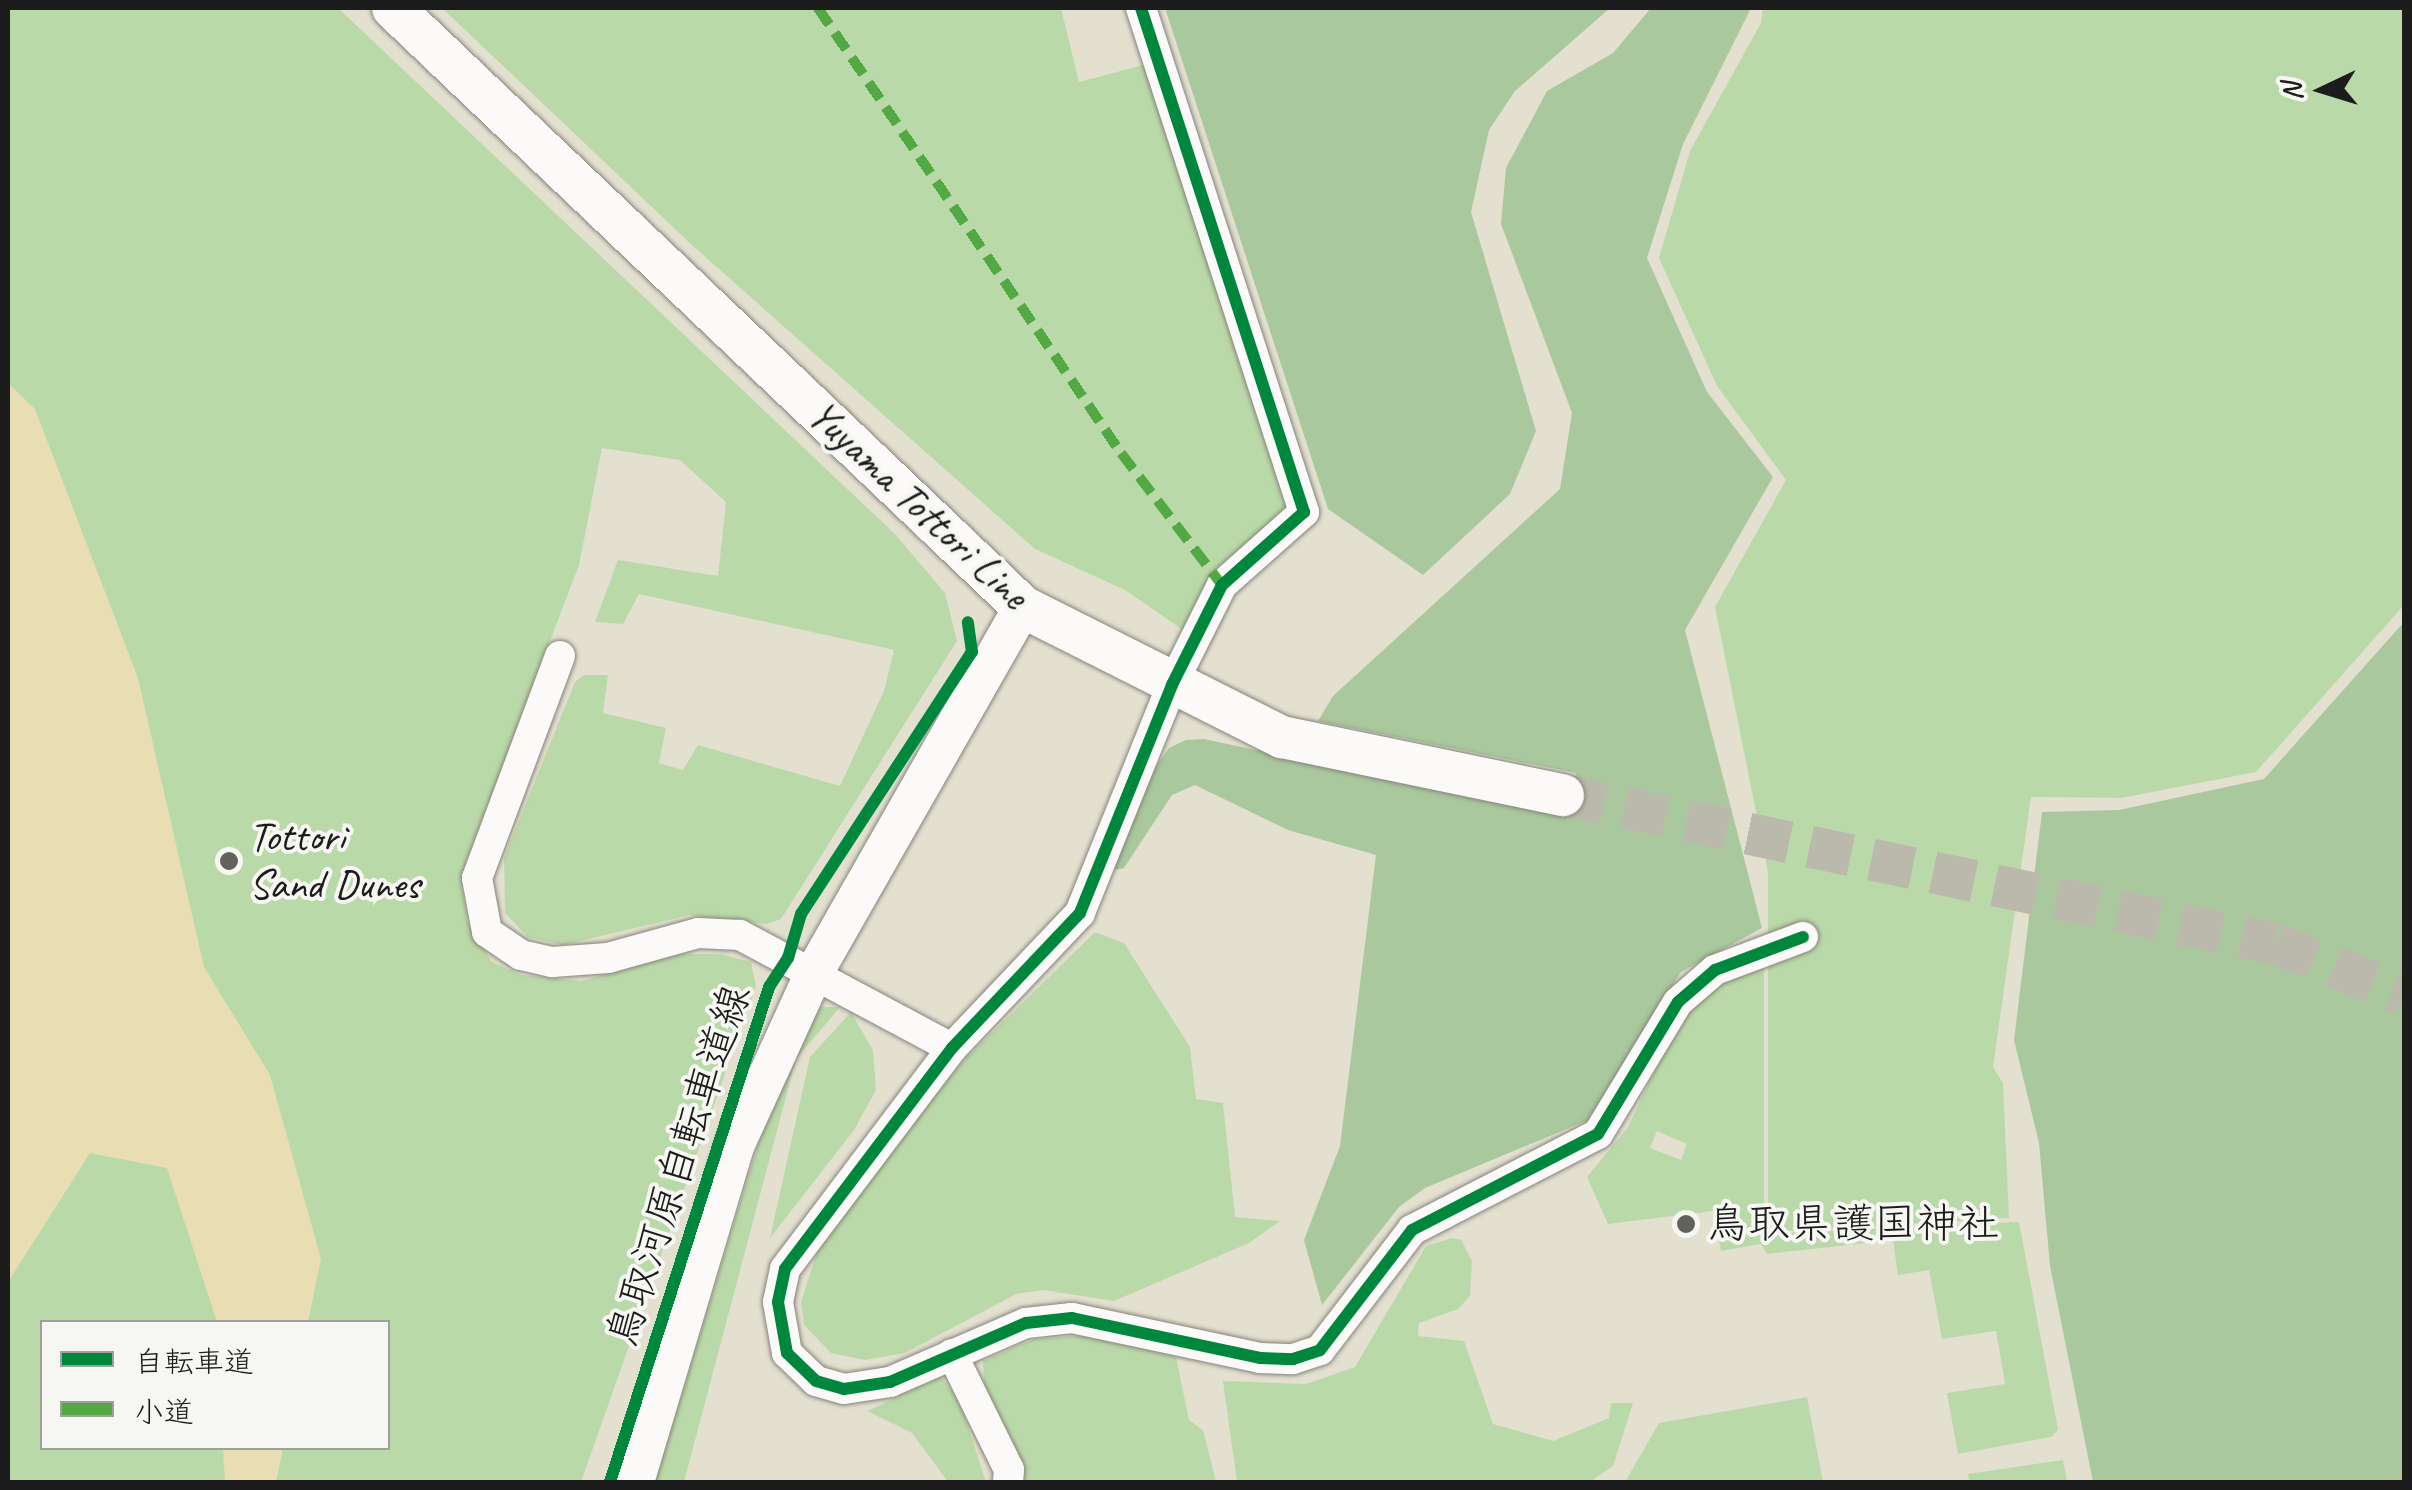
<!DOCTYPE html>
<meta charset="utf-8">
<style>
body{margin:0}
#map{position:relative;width:2412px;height:1490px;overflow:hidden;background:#e3e0d0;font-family:Caveat,"Klee One",sans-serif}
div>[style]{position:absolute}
.green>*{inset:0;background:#bad9a8}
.forest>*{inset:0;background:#a9c89d}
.sand>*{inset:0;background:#e9ddb4}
.secondary-tunnel>*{height:42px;margin-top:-21px;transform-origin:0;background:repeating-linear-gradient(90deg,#bbb9ac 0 42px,transparent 0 63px)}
.roads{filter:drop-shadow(0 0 2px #86847c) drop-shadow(0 0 2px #86847c)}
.minor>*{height:30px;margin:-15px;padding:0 15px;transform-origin:15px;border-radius:15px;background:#fbfaf8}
.tertiary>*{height:38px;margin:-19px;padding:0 19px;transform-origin:19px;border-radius:19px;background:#fbfaf8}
.secondary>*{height:42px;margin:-21px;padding:0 21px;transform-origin:21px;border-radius:21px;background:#fbfaf8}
.quiet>*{height:10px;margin-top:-5px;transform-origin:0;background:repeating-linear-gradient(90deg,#52a943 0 20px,transparent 0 30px)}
.cycleway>*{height:12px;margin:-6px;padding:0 6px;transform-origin:6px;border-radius:6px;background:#00873e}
.dots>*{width:28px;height:28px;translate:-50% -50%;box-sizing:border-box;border:5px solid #f6f6f2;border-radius:50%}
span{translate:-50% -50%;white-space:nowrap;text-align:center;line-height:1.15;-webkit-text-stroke:8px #f6f6f2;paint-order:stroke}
.street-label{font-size:42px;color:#1c1c1c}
.poi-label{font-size:42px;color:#1c1c1c}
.left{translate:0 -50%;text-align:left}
.frame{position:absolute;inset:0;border:10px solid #1c1c1c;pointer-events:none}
.legend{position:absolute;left:40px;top:1320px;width:350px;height:130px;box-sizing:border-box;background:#f6f6f2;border:2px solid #9f9f9c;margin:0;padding:12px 18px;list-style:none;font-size:30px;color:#1c1c1c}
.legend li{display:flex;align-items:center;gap:20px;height:50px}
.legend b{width:50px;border:2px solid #9f9f9c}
.north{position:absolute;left:2272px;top:40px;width:100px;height:100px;-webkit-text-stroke:8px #f6f6f2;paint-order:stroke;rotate:266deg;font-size:28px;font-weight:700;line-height:40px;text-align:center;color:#1c1c1c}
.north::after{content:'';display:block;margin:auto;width:35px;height:45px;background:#1c1c1c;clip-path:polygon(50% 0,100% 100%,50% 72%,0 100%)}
</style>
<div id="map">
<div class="green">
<i style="clip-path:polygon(evenodd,8px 8px,338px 8px,896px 535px,945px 593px,957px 641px,781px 919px,767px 924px,690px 915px,563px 945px,528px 937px,505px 913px,504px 858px,575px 682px,584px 675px,608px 675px,603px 713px,666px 728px,659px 763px,683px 770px,698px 745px,840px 786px,884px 691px,894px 650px,639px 594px,623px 624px,595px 622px,618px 560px,718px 576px,726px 502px,680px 460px,602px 448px,579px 565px,466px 862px,462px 887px,468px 922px,492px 962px,521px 975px,581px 981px,681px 954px,720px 954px,751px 962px,756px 986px,581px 1482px,8px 1482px,8px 8px,42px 1322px,388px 1322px,388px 1448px,42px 1448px,42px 1322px)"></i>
<i style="clip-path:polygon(442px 8px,1061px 8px,1079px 82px,1151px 63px,1295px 509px,1183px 630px,1125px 590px,1035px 549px,693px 246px)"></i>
<i style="clip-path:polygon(1763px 8px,2404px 8px,2404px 605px,2256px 772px,2121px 798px,2031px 797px,1993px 1067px,2003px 1083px,2009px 1218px,1768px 1232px,1768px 872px,1715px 607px,1786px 480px,1717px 386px,1659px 258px,1690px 151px,1761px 23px)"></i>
<i style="clip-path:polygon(1095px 932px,1124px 943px,1190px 1047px,1196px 1099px,1223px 1103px,1235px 1217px,1280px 1221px,1249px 1243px,1114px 1301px,1043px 1290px,1016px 1294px,905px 1353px,865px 1360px,831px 1353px,804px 1325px,801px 1302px,824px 1230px,965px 1059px)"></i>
<i style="clip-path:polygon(evenodd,1764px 961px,1764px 1234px,2019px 1222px,2058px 1430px,2051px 1437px,1958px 1454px,1947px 1393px,2005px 1384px,1996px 1331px,1942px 1339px,1929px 1270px,1898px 1275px,1893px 1240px,1767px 1254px,1761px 1244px,1721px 1251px,1713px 1211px,1608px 1224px,1587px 1177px,1628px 1127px,1675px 1027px,1705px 992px,1764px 961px,1657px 1131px,1687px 1144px,1681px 1160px,1650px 1148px,1657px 1131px)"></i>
<i style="clip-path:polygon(821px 1007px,840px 1007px,796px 1059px,684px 1482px,655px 1482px,789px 1043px,806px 1015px)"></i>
<i style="clip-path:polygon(851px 1012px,873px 1050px,876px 1090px,854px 1130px,770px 1238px,810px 1057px)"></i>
<i style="clip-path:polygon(1452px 1238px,1461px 1240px,1472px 1261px,1470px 1296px,1458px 1309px,1419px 1323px,1418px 1336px,1464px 1341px,1493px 1424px,1553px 1441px,1609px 1418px,1611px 1403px,1633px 1403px,1613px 1466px,1590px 1482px,1237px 1482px,1223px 1381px,1306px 1384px,1355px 1367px,1426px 1246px)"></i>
<i style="clip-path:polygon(1090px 1335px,1176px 1357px,1189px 1420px,1203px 1430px,1216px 1482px,1025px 1482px,984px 1385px,983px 1361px,1034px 1339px)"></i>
<i style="clip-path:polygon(941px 1377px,960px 1402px,986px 1482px,948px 1482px,912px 1433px,867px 1411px)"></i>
<i style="clip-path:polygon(1807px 1397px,1823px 1482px,1625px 1482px,1659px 1423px)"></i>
<i style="clip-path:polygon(2063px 1460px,2067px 1482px,1969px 1482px,1968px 1474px)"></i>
</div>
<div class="forest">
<i style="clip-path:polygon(1165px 8px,1610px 8px,1515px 91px,1489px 130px,1471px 212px,1536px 431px,1510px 494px,1423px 575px,1328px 509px)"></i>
<i style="clip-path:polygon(1651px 8px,1751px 8px,1683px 144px,1647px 258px,1707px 392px,1773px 477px,1685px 630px,1762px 928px,1681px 972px,1588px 1120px,1425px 1188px,1399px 1207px,1322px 1305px,1304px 1240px,1340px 1146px,1376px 855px,1288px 830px,1195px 785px,1172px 795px,1124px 868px,1114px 870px,1147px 779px,1169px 748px,1186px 740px,1204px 739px,1567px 817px,1576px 773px,1318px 721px,1333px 696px,1560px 489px,1572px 413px,1501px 224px,1506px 168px,1547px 91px,1613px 53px)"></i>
<i style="clip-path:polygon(2404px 622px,2404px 1482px,2093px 1482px,2050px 1266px,2039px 1143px,2014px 1040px,2042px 812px,2119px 810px,2264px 779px)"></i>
</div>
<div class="sand">
<i style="clip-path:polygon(8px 383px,35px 409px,138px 678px,204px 967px,270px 1075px,321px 1259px,308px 1322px,217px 1322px,167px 1168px,90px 1153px,8px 1282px)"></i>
<i style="clip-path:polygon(223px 1448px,283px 1448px,276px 1482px,225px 1482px)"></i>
</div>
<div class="secondary-tunnel">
<i style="left:1563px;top:795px;width:727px;rotate:11.82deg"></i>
<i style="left:2275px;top:944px;width:138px;rotate:21.2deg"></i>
</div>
<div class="roads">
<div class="minor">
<i style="left:1141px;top:8px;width:530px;rotate:72.08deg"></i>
<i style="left:1304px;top:512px;width:110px;rotate:138.3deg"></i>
<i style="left:1222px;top:585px;width:112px;rotate:116.6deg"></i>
<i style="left:1172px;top:685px;width:246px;rotate:112deg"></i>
<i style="left:1080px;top:913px;width:186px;rotate:133.5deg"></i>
<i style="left:952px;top:1048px;width:277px;rotate:127.1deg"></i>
<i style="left:785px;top:1269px;width:34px;rotate:102deg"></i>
<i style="left:778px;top:1302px;width:52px;rotate:80deg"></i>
<i style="left:787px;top:1353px;width:40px;rotate:44deg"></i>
<i style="left:816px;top:1381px;width:29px;rotate:16deg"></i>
<i style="left:844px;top:1389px;width:47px;rotate:-8.7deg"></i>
<i style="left:890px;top:1382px;width:148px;rotate:-23.5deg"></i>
<i style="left:1026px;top:1323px;width:46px;rotate:-6.2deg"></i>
<i style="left:1072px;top:1318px;width:192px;rotate:12deg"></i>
<i style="left:1260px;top:1358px;width:33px;rotate:2deg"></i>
<i style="left:1293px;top:1359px;width:28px;rotate:-18deg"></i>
<i style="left:1320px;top:1350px;width:151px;rotate:-52.5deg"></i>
<i style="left:1412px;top:1230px;width:209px;rotate:-27.3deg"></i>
<i style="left:1598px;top:1134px;width:154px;rotate:-58.8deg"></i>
<i style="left:1678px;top:1002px;width:49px;rotate:-40.9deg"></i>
<i style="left:1715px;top:970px;width:94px;rotate:-20.6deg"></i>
<i style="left:560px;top:656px;width:237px;rotate:110.5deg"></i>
<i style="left:477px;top:878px;width:55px;rotate:79.5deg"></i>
<i style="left:487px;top:932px;width:41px;rotate:34.1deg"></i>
<i style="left:521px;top:955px;width:32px;rotate:13deg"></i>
<i style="left:552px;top:962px;width:56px;rotate:-4.1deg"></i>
<i style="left:608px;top:958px;width:93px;rotate:-15.5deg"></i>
<i style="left:698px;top:933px;width:42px;rotate:2.7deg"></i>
<i style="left:740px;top:935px;width:240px;rotate:28.1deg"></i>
<i style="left:952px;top:1354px;width:129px;rotate:63.8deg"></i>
<i style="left:1009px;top:1470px;width:12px;rotate:95deg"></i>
</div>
<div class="tertiary">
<i style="left:635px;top:1482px;width:353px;rotate:-73.4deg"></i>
<i style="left:736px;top:1144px;width:190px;rotate:-65.5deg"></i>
<i style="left:815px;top:971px;width:419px;rotate:-60.3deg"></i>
</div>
<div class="secondary">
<i style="left:393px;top:8px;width:869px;rotate:43.56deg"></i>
<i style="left:1023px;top:607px;width:290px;rotate:26.7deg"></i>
<i style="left:1282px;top:737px;width:287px;rotate:11.7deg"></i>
</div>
</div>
<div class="quiet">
<i style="left:818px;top:8px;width:538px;rotate:55.75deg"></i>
<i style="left:1121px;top:453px;width:166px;rotate:52.6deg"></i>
</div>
<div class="cycleway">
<i style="left:1141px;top:8px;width:530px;rotate:72.08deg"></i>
<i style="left:1304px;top:512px;width:110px;rotate:138.3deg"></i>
<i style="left:1222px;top:585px;width:112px;rotate:116.6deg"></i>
<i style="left:1172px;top:685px;width:246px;rotate:112deg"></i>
<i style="left:1080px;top:913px;width:186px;rotate:133.5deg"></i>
<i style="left:952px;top:1048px;width:277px;rotate:127.1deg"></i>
<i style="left:785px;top:1269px;width:34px;rotate:102deg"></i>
<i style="left:778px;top:1302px;width:52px;rotate:80deg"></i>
<i style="left:787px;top:1353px;width:40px;rotate:44deg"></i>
<i style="left:816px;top:1381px;width:29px;rotate:16deg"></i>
<i style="left:844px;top:1389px;width:47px;rotate:-8.7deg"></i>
<i style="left:890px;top:1382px;width:148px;rotate:-23.5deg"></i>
<i style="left:1026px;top:1323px;width:46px;rotate:-6.2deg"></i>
<i style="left:1072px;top:1318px;width:192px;rotate:12deg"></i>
<i style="left:1260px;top:1358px;width:33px;rotate:2deg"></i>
<i style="left:1293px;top:1359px;width:28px;rotate:-18deg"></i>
<i style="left:1320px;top:1350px;width:151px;rotate:-52.5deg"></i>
<i style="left:1412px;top:1230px;width:209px;rotate:-27.3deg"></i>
<i style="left:1598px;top:1134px;width:154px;rotate:-58.8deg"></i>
<i style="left:1678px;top:1002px;width:49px;rotate:-40.9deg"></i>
<i style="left:1715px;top:970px;width:94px;rotate:-20.6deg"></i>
<i style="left:610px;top:1482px;width:520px;rotate:-72.19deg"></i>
<i style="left:769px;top:987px;width:35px;rotate:-57deg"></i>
<i style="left:788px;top:958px;width:46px;rotate:-73.5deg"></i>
<i style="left:801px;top:914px;width:313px;rotate:-56.9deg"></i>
<i style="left:972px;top:652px;width:30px;rotate:-98deg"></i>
</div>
<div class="dots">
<i style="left:229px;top:861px;background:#62615b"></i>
<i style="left:1686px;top:1224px;background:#62615b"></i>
</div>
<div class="street-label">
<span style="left:918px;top:505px;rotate:43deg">Yuyama Tottori Line</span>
<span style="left:679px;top:1166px;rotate:-72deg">鳥取河原自転車道線</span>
</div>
<div class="poi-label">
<span class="left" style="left:249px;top:861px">Tottori<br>Sand Dunes</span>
<span class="left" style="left:1706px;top:1224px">鳥取県護国神社</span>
</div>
<div class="frame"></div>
<ul class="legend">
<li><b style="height:12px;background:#00873e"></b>自転車道</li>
<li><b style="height:12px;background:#52a943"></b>小道</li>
</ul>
<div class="north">N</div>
</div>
